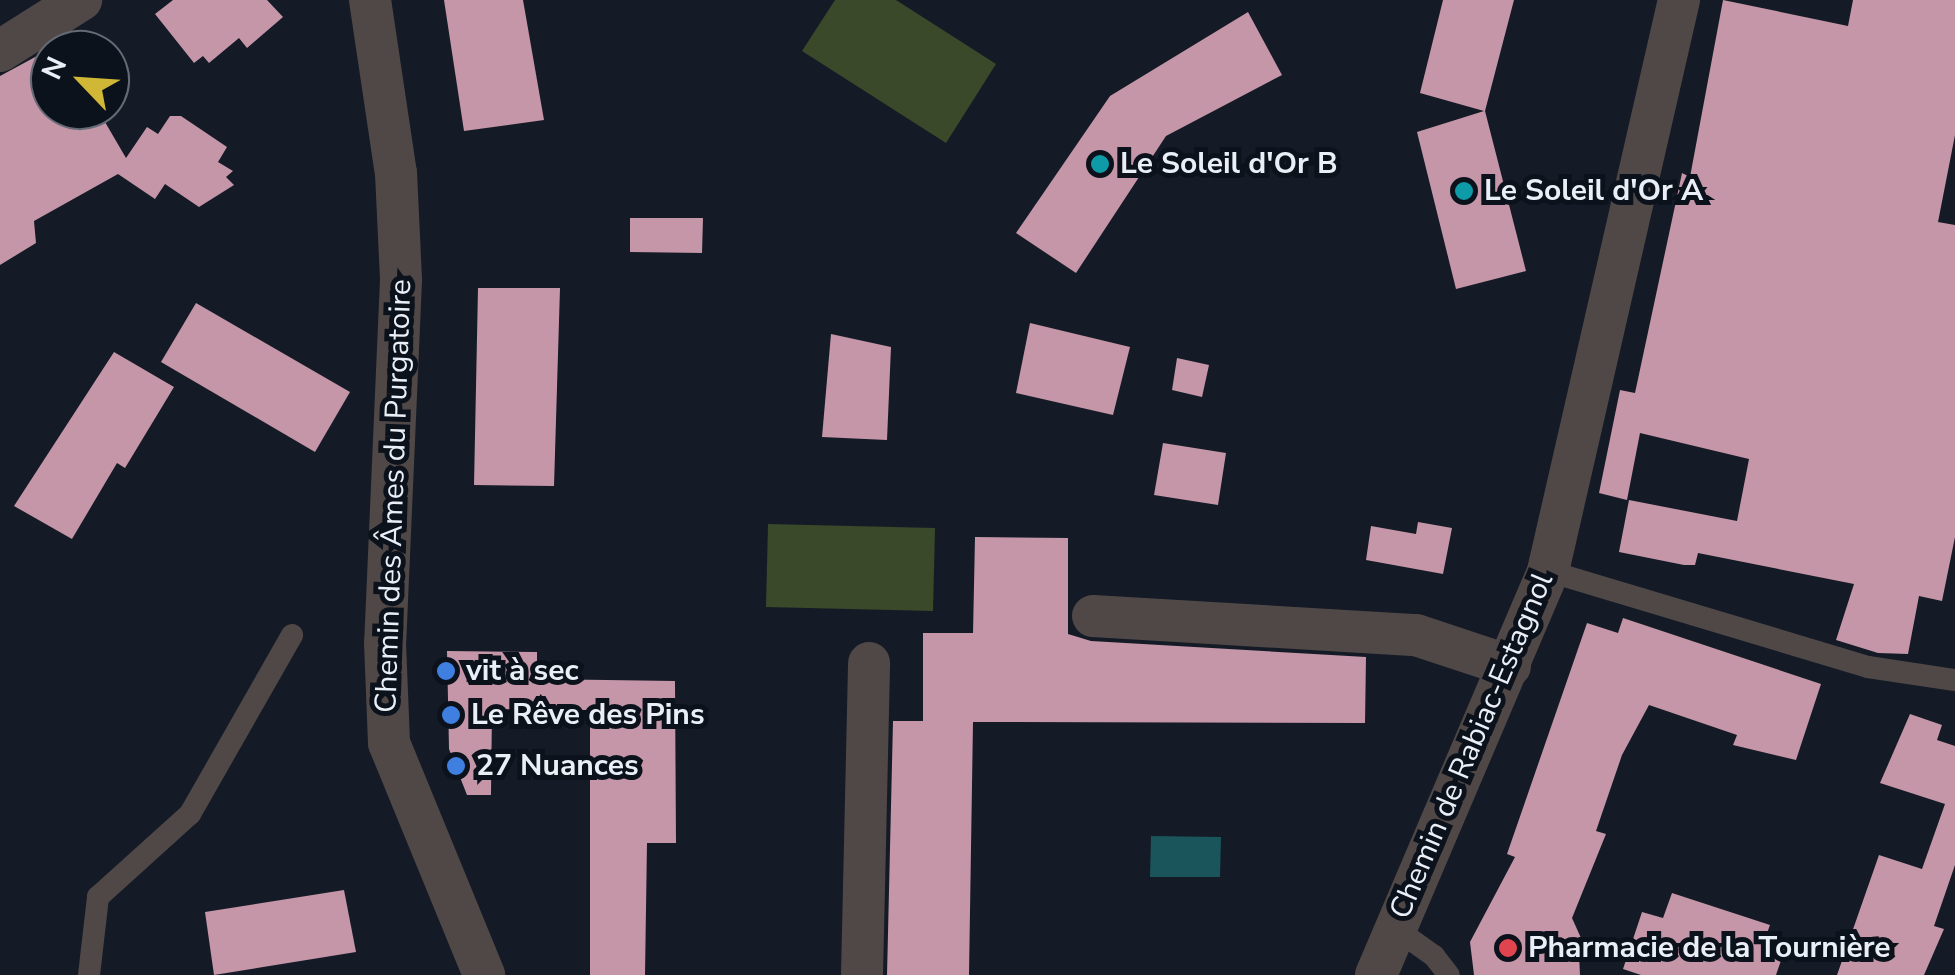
<!DOCTYPE html>
<meta charset="utf-8">
<style>
body{margin:0}
#map{position:relative;width:1955px;height:975px;overflow:hidden;background:#151b26;font-family:"Nunito Sans",sans-serif}
div>[style]{position:absolute}
.green>*{inset:0;background:#394929}
.water>*{inset:0;background:#1a555b}
.building>*{inset:0;background:#c496a8}
.service>*{height:22px;margin:-11px;padding:0 11px;transform-origin:11px;border-radius:11px;background:#504847}
.minor>*{height:42px;margin:-21px;padding:0 21px;transform-origin:21px;border-radius:21px;background:#504847}
.dots>*{width:28px;height:28px;translate:-50% -50%;box-sizing:border-box;border:5px solid #0c121c;border-radius:50%}
span{translate:-50% -50%;white-space:nowrap;text-align:center;line-height:1.15;-webkit-text-stroke:10px #0c121c;paint-order:stroke}
.poi-label{font-size:30px;color:#eaeff7;font-weight:700}
.left{translate:0 -50%;text-align:left}
.street-label{font-size:30px;color:#eaeff7}
.north{position:absolute;left:30px;top:30px;width:100px;height:100px;box-sizing:border-box;background:#0c121c;border:2px solid #656a74;border-radius:50%;rotate:295deg;font-size:28px;font-weight:700;line-height:40px;text-align:center;color:#eaeff7}
.north::after{content:'';display:block;margin:auto;width:35px;height:45px;background:#d1b736;clip-path:polygon(50% 0,100% 100%,50% 72%,0 100%)}
</style>
<div id="map">
<div class="green">
<i style="clip-path:polygon(835px 0,896px 0,996px 64px,946px 143px,802px 51px)"></i>
<i style="clip-path:polygon(768px 524px,935px 528px,933px 611px,766px 607px)"></i>
</div>
<div class="water">
<i style="clip-path:polygon(1151px 836px,1221px 837px,1220px 877px,1150px 877px)"></i>
</div>
<div class="building">
<i style="clip-path:polygon(173px 0,267px 0,283px 17px,247px 48px,239px 38px,209px 63px,203px 56px,194px 63px,155px 14px)"></i>
<i style="clip-path:polygon(444px 0,523px 0,544px 120px,464px 131px)"></i>
<i style="clip-path:polygon(1443px 0,1514px 0,1485px 111px,1526px 271px,1456px 289px,1417px 132px,1484px 111px,1420px 93px)"></i>
<i style="clip-path:polygon(1723px 0,1848px 26px,1853px 0,1955px 0,1955px 135px,1938px 222px,1955px 225px,1955px 537px,1942px 601px,1919px 596px,1908px 654px,1878px 653px,1836px 640px,1854px 584px,1698px 553px,1695px 565px,1684px 565px,1619px 552px,1629px 500px,1737px 521px,1749px 459px,1640px 433px,1627px 500px,1599px 493px,1620px 390px,1635px 393px,1682px 173px,1690px 177px)"></i>
<i style="clip-path:polygon(1248px 12px,1282px 75px,1166px 136px,1076px 273px,1016px 233px,1110px 96px)"></i>
<i style="clip-path:polygon(50px 49px,50px 110px,98px 110px,126px 158px,147px 127px,158px 134px,170px 116px,181px 116px,227px 147px,218px 162px,233px 171px,226px 177px,234px 185px,199px 207px,165px 184px,155px 199px,118px 174px,34px 221px,36px 243px,0 265px,0 76px)"></i>
<i style="clip-path:polygon(630px 218px,703px 218px,702px 253px,630px 252px)"></i>
<i style="clip-path:polygon(478px 288px,560px 288px,554px 486px,474px 485px)"></i>
<i style="clip-path:polygon(196px 303px,350px 392px,315px 452px,161px 362px)"></i>
<i style="clip-path:polygon(1030px 323px,1130px 347px,1113px 415px,1016px 393px)"></i>
<i style="clip-path:polygon(831px 334px,891px 347px,887px 440px,822px 437px)"></i>
<i style="clip-path:polygon(114px 352px,174px 387px,125px 468px,117px 463px,72px 539px,14px 506px)"></i>
<i style="clip-path:polygon(1177px 358px,1209px 365px,1202px 397px,1172px 390px)"></i>
<i style="clip-path:polygon(1163px 443px,1226px 453px,1218px 505px,1154px 495px)"></i>
<i style="clip-path:polygon(1418px 522px,1452px 528px,1443px 574px,1366px 560px,1371px 526px,1416px 534px)"></i>
<i style="clip-path:polygon(975px 537px,1068px 538px,1068px 634px,1091px 641px,1366px 657px,1365px 723px,973px 722px,969px 975px,887px 975px,893px 721px,923px 721px,923px 633px,973px 633px)"></i>
<i style="clip-path:polygon(1623px 618px,1821px 684px,1796px 760px,1733px 745px,1737px 735px,1649px 705px,1622px 755px,1596px 831px,1606px 834px,1572px 918px,1590px 958px,1579px 954px,1580px 975px,1474px 975px,1470px 942px,1515px 857px,1507px 854px,1587px 623px,1618px 633px)"></i>
<i style="clip-path:polygon(447px 651px,537px 652px,537px 679px,675px 681px,676px 843px,647px 843px,645px 975px,590px 975px,590px 711px,492px 709px,491px 795px,467px 795px,449px 749px)"></i>
<i style="clip-path:polygon(1910px 714px,1942px 725px,1937px 740px,1955px 746px,1955px 865px,1934px 926px,1944px 929px,1924px 975px,1837px 975px,1879px 855px,1922px 869px,1945px 804px,1880px 783px)"></i>
<i style="clip-path:polygon(344px 890px,356px 952px,214px 975px,205px 912px)"></i>
<i style="clip-path:polygon(1672px 893px,1770px 925px,1766px 936px,1787px 943px,1776px 975px,1641px 975px,1623px 969px,1642px 912px,1663px 918px)"></i>
</div>
<div class="service">
<i style="left:1548px;top:571px;width:334px;rotate:16.7deg"></i>
<i style="left:1868px;top:667px;width:88px;rotate:8.5deg"></i>
<i style="left:1396px;top:929px;width:47px;rotate:35.4deg"></i>
<i style="left:1434px;top:956px;width:24px;rotate:52deg"></i>
<i style="left:89px;top:975px;width:79px;rotate:-83.4deg"></i>
<i style="left:98px;top:897px;width:124px;rotate:-42.1deg"></i>
<i style="left:190px;top:814px;width:206px;rotate:-60.3deg"></i>
</div>
<div class="minor">
<i style="left:370px;top:0;width:175px;rotate:81.5deg"></i>
<i style="left:396px;top:173px;width:107px;rotate:87.3deg"></i>
<i style="left:401px;top:280px;width:363px;rotate:92.5deg"></i>
<i style="left:385px;top:643px;width:100px;rotate:87.7deg"></i>
<i style="left:389px;top:743px;width:251px;rotate:67.7deg"></i>
<i style="left:0;top:51px;width:96px;rotate:-32.2deg"></i>
<i style="left:1093px;top:616px;width:324px;rotate:3.4deg"></i>
<i style="left:1416px;top:635px;width:99px;rotate:18.3deg"></i>
<i style="left:862px;top:975px;width:312px;rotate:-88.7deg"></i>
<i style="left:1376px;top:975px;width:439px;rotate:-66.9deg"></i>
<i style="left:1548px;top:571px;width:586px;rotate:-77.08deg"></i>
</div>
<div class="dots">
<i style="left:1100px;top:164px;background:#0f9aa8"></i>
<i style="left:1464px;top:191px;background:#0f9aa8"></i>
<i style="left:446px;top:671px;background:#3f7fe0"></i>
<i style="left:451px;top:715px;background:#3f7fe0"></i>
<i style="left:456px;top:766px;background:#3f7fe0"></i>
<i style="left:1508px;top:948px;background:#e0444e"></i>
</div>
<div class="poi-label">
<span class="left" style="left:1120px;top:164px">Le Soleil d'Or B</span>
<span class="left" style="left:1484px;top:191px">Le Soleil d'Or A</span>
<span class="left" style="left:466px;top:671px">vit à sec</span>
<span class="left" style="left:471px;top:715px">Le Rêve des Pins</span>
<span class="left" style="left:476px;top:766px">27 Nuances</span>
<span class="left" style="left:1528px;top:948px">Pharmacie de la Tournière</span>
</div>
<div class="street-label">
<span style="left:394px;top:496px;rotate:-88deg">Chemin des Âmes du Purgatoire</span>
<span style="left:1472px;top:746px;rotate:-67deg">Chemin de Rabiac-Estagnol</span>
</div>
<div class="north">N</div>
</div>
